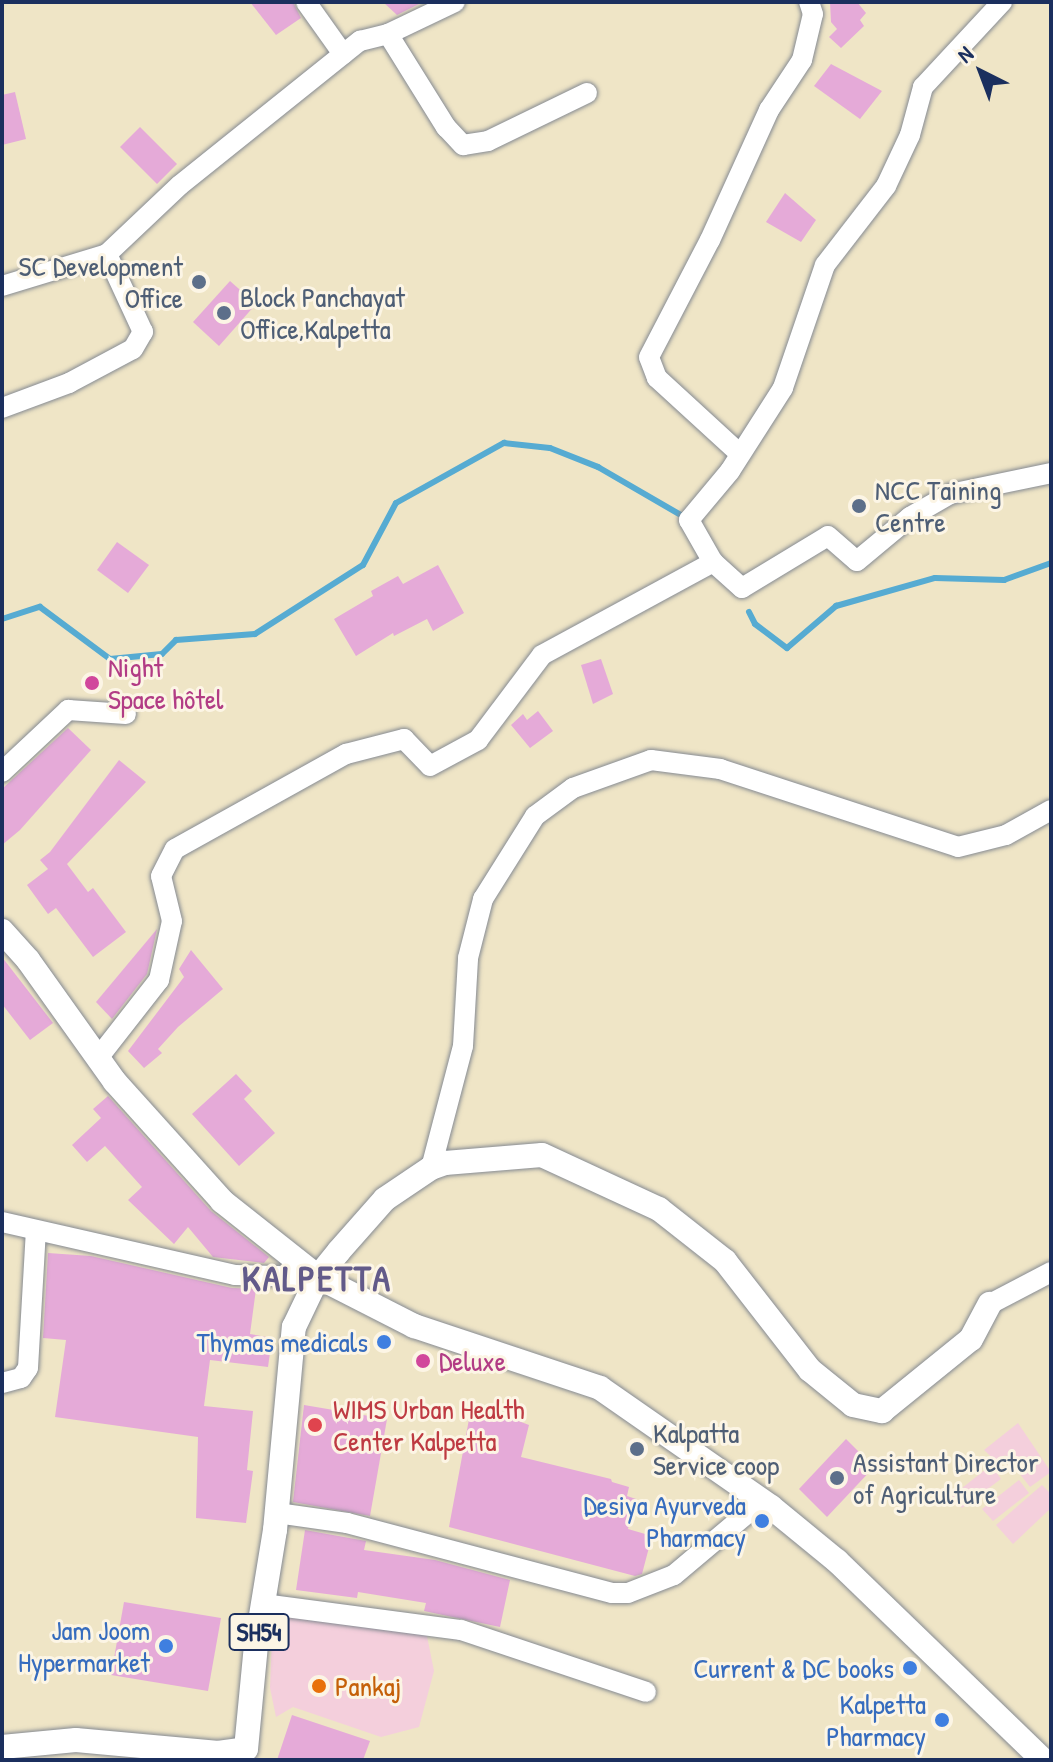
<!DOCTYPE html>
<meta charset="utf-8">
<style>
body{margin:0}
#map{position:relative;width:1053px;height:1762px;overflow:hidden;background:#efe5c6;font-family:"Patrick Hand",sans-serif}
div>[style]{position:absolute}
.built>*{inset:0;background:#f4cfdc}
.stream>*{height:6px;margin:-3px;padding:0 3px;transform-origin:3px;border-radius:3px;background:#56abd2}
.building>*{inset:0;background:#e5aad8}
.roads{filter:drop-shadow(0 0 2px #858a92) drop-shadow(0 0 2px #858a92)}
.minor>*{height:20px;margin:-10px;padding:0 10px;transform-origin:10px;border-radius:10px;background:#fff}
.major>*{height:24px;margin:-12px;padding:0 12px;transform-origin:12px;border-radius:12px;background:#fff}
.dots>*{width:22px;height:22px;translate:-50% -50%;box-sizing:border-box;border:4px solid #fcf5e5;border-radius:50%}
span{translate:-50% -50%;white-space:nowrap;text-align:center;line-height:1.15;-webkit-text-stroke:6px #fcf5e5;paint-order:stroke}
.shield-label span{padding:2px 6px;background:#fcf5e5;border:2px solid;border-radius:6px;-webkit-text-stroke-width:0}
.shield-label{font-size:26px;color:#1b2f5e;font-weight:700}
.service-label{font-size:28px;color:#4e5e75}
.right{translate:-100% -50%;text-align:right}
.left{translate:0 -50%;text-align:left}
.hotel-label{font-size:28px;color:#b23c85}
.shop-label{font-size:28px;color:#366cbe}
.health-label{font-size:28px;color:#be3a42}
.food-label{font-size:28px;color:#c56008}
.district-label{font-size:36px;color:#625a89;font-weight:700;letter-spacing:2px}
.frame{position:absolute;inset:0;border:4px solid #1b2f5e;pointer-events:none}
.north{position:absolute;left:941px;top:32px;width:80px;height:80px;-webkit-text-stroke:6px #fcf5e5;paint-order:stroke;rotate:318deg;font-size:22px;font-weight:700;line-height:32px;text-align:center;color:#1b2f5e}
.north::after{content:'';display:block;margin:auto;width:28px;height:36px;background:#1b2f5e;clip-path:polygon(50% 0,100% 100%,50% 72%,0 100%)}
</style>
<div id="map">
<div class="built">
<i style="clip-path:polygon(1018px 1423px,1051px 1472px,1030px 1487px,1005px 1455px,998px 1463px,984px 1450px)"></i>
<i style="clip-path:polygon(991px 1465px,1001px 1479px,962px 1508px,952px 1496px)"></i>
<i style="clip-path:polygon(1019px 1480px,1029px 1493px,993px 1521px,982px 1509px)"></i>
<i style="clip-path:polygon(1042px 1485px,1051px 1494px,1051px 1508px,1013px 1544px,996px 1525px)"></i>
<i style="clip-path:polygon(273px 1608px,426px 1631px,434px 1671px,419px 1727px,381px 1737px,293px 1707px,276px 1717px,270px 1688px)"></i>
</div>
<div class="stream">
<i style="left:749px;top:612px;width:13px;rotate:63deg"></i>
<i style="left:755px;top:624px;width:40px;rotate:37deg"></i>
<i style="left:787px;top:648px;width:65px;rotate:-40.6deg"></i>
<i style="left:836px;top:606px;width:103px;rotate:-15.8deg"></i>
<i style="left:935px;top:578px;width:69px;rotate:1.7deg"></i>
<i style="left:1004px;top:580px;width:50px;rotate:-19.9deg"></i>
<i style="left:2px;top:619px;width:40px;rotate:-18deg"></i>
<i style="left:40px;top:607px;width:87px;rotate:36.6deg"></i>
<i style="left:110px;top:659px;width:52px;rotate:-5.5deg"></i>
<i style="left:162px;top:654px;width:20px;rotate:-45deg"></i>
<i style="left:176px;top:640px;width:79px;rotate:-4.3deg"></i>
<i style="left:255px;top:634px;width:128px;rotate:-32.6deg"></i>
<i style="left:363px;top:565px;width:70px;rotate:-62deg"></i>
<i style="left:396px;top:503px;width:124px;rotate:-29.1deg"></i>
<i style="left:504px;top:443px;width:46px;rotate:6.2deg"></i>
<i style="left:550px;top:448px;width:52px;rotate:21.6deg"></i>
<i style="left:598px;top:467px;width:102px;rotate:30.1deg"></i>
</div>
<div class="building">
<i style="clip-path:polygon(250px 2px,293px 2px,301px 18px,276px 35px)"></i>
<i style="clip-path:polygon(383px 2px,423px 2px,397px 15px)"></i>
<i style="clip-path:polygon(830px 2px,857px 2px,866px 13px,860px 20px,864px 26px,841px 48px,829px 37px,837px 29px,831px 22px)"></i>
<i style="clip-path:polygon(831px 64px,882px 91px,860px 119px,814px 86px)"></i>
<i style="clip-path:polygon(15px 92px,26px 139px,2px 145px,2px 95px)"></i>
<i style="clip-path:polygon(140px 127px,177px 164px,157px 184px,120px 147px)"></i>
<i style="clip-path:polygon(785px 193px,816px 220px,801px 242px,766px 222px)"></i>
<i style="clip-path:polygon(230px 281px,256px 304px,219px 346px,193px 322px)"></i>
<i style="clip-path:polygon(117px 542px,149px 565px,128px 593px,97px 570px)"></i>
<i style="clip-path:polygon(438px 565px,464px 613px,433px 631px,427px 619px,394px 636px,393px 633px,356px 656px,334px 619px,373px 596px,371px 591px,398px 576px,403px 584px)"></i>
<i style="clip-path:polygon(601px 659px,613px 694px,593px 704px,581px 665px)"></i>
<i style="clip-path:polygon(538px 711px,553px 731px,530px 748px,511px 725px,523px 714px,527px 720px)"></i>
<i style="clip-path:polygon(68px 728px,91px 750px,20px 830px,2px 845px,2px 789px)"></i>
<i style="clip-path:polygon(119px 760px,146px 782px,67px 864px,88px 892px,93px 888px,126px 932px,93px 957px,56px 908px,48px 914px,27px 885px,48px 869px,40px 860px,50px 852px)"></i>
<i style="clip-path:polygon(157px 929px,147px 974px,112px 1019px,96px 1002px)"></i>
<i style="clip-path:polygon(191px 950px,223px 989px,178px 1027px,158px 1049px,162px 1053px,144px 1068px,128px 1051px,184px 977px,179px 969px)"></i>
<i style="clip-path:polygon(2px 957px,53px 1023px,30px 1040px,2px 1004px)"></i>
<i style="clip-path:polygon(236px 1074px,252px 1091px,244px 1099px,275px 1133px,239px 1166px,192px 1114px)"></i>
<i style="clip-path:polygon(108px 1096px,211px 1211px,269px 1257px,264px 1263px,213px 1257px,188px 1227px,174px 1244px,128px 1200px,142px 1187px,105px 1146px,87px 1162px,72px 1145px,101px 1118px,93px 1109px)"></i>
<i style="clip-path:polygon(48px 1253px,91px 1256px,232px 1288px,256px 1289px,250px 1334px,272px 1338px,268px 1367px,210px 1360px,204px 1406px,253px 1411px,247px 1470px,253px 1471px,246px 1523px,196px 1518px,198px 1437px,55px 1417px,66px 1340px,43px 1338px)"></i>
<i style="clip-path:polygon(472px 1403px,529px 1425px,521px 1457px,611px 1479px,612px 1482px,629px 1487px,627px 1496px,636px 1499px,628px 1529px,652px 1536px,642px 1574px,635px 1576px,449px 1527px)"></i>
<i style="clip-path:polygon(304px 1405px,387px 1419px,370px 1516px,293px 1502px)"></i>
<i style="clip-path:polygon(846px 1439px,874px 1467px,827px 1517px,799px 1489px)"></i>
<i style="clip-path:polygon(305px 1530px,366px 1541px,364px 1550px,435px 1560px,510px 1580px,500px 1627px,424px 1611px,426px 1603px,358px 1592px,357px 1598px,296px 1590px)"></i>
<i style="clip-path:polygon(124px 1602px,221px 1618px,208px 1691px,111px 1675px)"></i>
<i style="clip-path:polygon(292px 1715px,370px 1741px,363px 1760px,277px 1760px)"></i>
</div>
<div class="roads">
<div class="minor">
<i style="left:306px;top:2px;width:64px;rotate:54.6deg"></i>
<i style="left:1002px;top:2px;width:116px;rotate:132.9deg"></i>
<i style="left:923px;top:87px;width:50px;rotate:105.2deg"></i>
<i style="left:910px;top:135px;width:56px;rotate:115.2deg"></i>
<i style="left:886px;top:186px;width:100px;rotate:127.7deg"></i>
<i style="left:825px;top:265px;width:130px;rotate:108.9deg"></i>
<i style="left:783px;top:388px;width:98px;rotate:122.6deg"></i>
<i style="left:730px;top:471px;width:64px;rotate:129.9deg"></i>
<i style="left:689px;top:520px;width:48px;rotate:60.3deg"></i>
<i style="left:713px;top:562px;width:39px;rotate:42deg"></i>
<i style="left:742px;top:588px;width:100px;rotate:-31.2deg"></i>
<i style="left:828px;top:536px;width:38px;rotate:41deg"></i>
<i style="left:857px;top:561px;width:69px;rotate:-39.7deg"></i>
<i style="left:910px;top:517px;width:46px;rotate:-29.9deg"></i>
<i style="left:950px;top:494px;width:103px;rotate:-11.7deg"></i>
<i style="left:388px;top:34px;width:110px;rotate:58.1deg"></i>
<i style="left:446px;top:127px;width:25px;rotate:47deg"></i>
<i style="left:463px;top:145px;width:25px;rotate:-9deg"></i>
<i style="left:488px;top:141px;width:110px;rotate:-25.9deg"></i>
<i style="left:2px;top:286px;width:110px;rotate:-16.9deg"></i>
<i style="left:107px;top:254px;width:100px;rotate:-43.4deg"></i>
<i style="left:180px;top:185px;width:231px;rotate:-38.7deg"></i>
<i style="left:360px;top:41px;width:29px;rotate:-14deg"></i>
<i style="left:388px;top:34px;width:74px;rotate:-25.5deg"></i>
<i style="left:2px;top:408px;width:72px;rotate:-20.5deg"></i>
<i style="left:69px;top:383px;width:72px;rotate:-28deg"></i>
<i style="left:133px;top:349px;width:20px;rotate:-60deg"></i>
<i style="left:143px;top:332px;width:86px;rotate:-114.8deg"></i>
<i style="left:740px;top:454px;width:113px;rotate:-137.5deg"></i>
<i style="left:657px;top:378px;width:22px;rotate:-111deg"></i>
<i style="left:649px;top:357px;width:132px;rotate:-62.5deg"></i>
<i style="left:710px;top:240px;width:143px;rotate:-65.6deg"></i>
<i style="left:769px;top:110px;width:60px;rotate:-56.6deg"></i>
<i style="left:802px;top:60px;width:47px;rotate:-76.6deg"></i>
<i style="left:813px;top:14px;width:13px;rotate:-108deg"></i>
<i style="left:2px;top:772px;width:91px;rotate:-43.2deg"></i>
<i style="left:68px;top:710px;width:58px;rotate:3.9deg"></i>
<i style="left:98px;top:1058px;width:99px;rotate:-52deg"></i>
<i style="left:159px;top:980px;width:60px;rotate:-77.6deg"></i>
<i style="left:172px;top:921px;width:46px;rotate:-103.7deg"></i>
<i style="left:161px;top:876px;width:30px;rotate:-63deg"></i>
<i style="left:175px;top:849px;width:196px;rotate:-29.1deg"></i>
<i style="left:346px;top:754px;width:60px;rotate:-14.5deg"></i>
<i style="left:404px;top:739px;width:37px;rotate:46deg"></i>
<i style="left:430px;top:766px;width:55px;rotate:-28.4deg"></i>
<i style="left:478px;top:740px;width:106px;rotate:-53deg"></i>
<i style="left:542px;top:655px;width:195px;rotate:-28.5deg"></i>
<i style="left:431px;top:1168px;width:126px;rotate:-75.3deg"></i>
<i style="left:463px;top:1046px;width:88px;rotate:-86.7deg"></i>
<i style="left:468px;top:958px;width:61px;rotate:-75.7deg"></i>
<i style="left:483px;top:899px;width:98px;rotate:-57.9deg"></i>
<i style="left:535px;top:816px;width:47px;rotate:-36.4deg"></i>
<i style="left:573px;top:788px;width:83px;rotate:-19.7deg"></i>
<i style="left:651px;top:760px;width:70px;rotate:7.4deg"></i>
<i style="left:720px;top:769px;width:250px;rotate:18.1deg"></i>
<i style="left:958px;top:847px;width:49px;rotate:-14deg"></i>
<i style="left:1006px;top:835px;width:51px;rotate:-29.1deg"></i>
<i style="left:2px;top:1222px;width:239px;rotate:12.8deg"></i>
<i style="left:235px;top:1275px;width:83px;rotate:1.4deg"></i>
<i style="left:990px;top:1304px;width:69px;rotate:-27.7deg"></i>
<i style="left:2px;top:1383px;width:20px;rotate:-15deg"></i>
<i style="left:21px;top:1378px;width:12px;rotate:-55deg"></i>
<i style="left:28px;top:1368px;width:138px;rotate:-86.7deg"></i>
<i style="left:277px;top:1513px;width:71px;rotate:8.1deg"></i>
<i style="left:347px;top:1523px;width:274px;rotate:14.8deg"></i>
<i style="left:612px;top:1593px;width:16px"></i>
<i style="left:628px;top:1593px;width:49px;rotate:-21.4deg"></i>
<i style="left:674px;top:1575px;width:115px;rotate:-40.1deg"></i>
<i style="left:263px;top:1604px;width:200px;rotate:7.5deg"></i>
<i style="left:461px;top:1630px;width:195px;rotate:18.5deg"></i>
</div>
<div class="major">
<i style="left:2px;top:931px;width:39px;rotate:48deg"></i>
<i style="left:28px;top:960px;width:150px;rotate:54.5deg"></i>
<i style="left:115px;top:1082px;width:160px;rotate:48deg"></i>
<i style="left:222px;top:1201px;width:122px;rotate:38.4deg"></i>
<i style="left:318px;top:1277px;width:108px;rotate:27deg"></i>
<i style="left:414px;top:1326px;width:196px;rotate:18.4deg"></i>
<i style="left:600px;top:1388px;width:208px;rotate:34.8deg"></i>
<i style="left:771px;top:1507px;width:85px;rotate:39.3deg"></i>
<i style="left:837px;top:1561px;width:286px;rotate:44deg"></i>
<i style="left:2px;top:1747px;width:74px;rotate:-5.4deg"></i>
<i style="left:76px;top:1740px;width:143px;rotate:5.2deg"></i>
<i style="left:218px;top:1753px;width:28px;rotate:-8deg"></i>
<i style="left:246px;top:1749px;width:103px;rotate:-84.5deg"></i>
<i style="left:256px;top:1646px;width:118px;rotate:-80.7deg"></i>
<i style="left:275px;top:1530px;width:204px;rotate:-84.7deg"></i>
<i style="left:294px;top:1327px;width:55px;rotate:-64.4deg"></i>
<i style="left:318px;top:1277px;width:33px;rotate:-51deg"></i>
<i style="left:339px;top:1251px;width:69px;rotate:-48.5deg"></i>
<i style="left:385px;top:1199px;width:55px;rotate:-34deg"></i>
<i style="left:431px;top:1168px;width:15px;rotate:-20deg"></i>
<i style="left:445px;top:1163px;width:97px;rotate:-4.7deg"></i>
<i style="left:542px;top:1155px;width:129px;rotate:24.8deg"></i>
<i style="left:659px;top:1209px;width:84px;rotate:38.2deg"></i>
<i style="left:725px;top:1261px;width:138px;rotate:52.1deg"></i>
<i style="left:810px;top:1370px;width:55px;rotate:39.1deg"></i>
<i style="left:853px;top:1405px;width:30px;rotate:12deg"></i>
<i style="left:882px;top:1411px;width:114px;rotate:-39deg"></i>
<i style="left:971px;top:1339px;width:40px;rotate:-62deg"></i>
</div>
</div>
<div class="dots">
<i style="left:199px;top:282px;background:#5c6f8a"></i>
<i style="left:224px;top:313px;background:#5c6f8a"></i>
<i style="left:859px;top:506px;background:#5c6f8a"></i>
<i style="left:92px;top:683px;background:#d1479c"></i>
<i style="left:384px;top:1342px;background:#3f7fe0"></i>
<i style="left:423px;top:1361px;background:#d1479c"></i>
<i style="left:315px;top:1425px;background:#e0444e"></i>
<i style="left:637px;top:1449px;background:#5c6f8a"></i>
<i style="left:837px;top:1478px;background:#5c6f8a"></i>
<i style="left:762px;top:1521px;background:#3f7fe0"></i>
<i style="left:166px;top:1646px;background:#3f7fe0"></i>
<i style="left:910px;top:1668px;background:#3f7fe0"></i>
<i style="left:319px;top:1686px;background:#e8710a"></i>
<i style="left:942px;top:1720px;background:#3f7fe0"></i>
</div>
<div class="shield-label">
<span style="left:259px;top:1632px">SH54</span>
</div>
<div class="service-label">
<span class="right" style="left:183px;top:282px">SC Development<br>Office</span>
<span class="left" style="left:240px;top:313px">Block Panchayat<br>Office,Kalpetta</span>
<span class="left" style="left:875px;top:506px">NCC Taining<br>Centre</span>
<span class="left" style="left:653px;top:1449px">Kalpatta<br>Service coop</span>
<span class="left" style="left:853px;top:1478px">Assistant Director<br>of Agriculture</span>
</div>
<div class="hotel-label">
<span class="left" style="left:108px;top:683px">Night<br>Space hôtel</span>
<span class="left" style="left:439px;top:1361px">Deluxe</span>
</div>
<div class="shop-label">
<span class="right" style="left:368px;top:1342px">Thymas medicals</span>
<span class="right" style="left:746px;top:1521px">Desiya Ayurveda<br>Pharmacy</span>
<span class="right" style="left:150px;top:1646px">Jam Joom<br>Hypermarket</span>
<span class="right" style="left:894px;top:1668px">Current &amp; DC books</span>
<span class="right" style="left:926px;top:1720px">Kalpetta<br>Pharmacy</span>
</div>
<div class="health-label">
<span class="left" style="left:333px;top:1425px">WIMS Urban Health<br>Center Kalpetta</span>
</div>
<div class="food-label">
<span class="left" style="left:335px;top:1686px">Pankaj</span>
</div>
<div class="district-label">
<span style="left:317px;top:1278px">KALPETTA</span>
</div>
<div class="frame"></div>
<div class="north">N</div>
</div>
